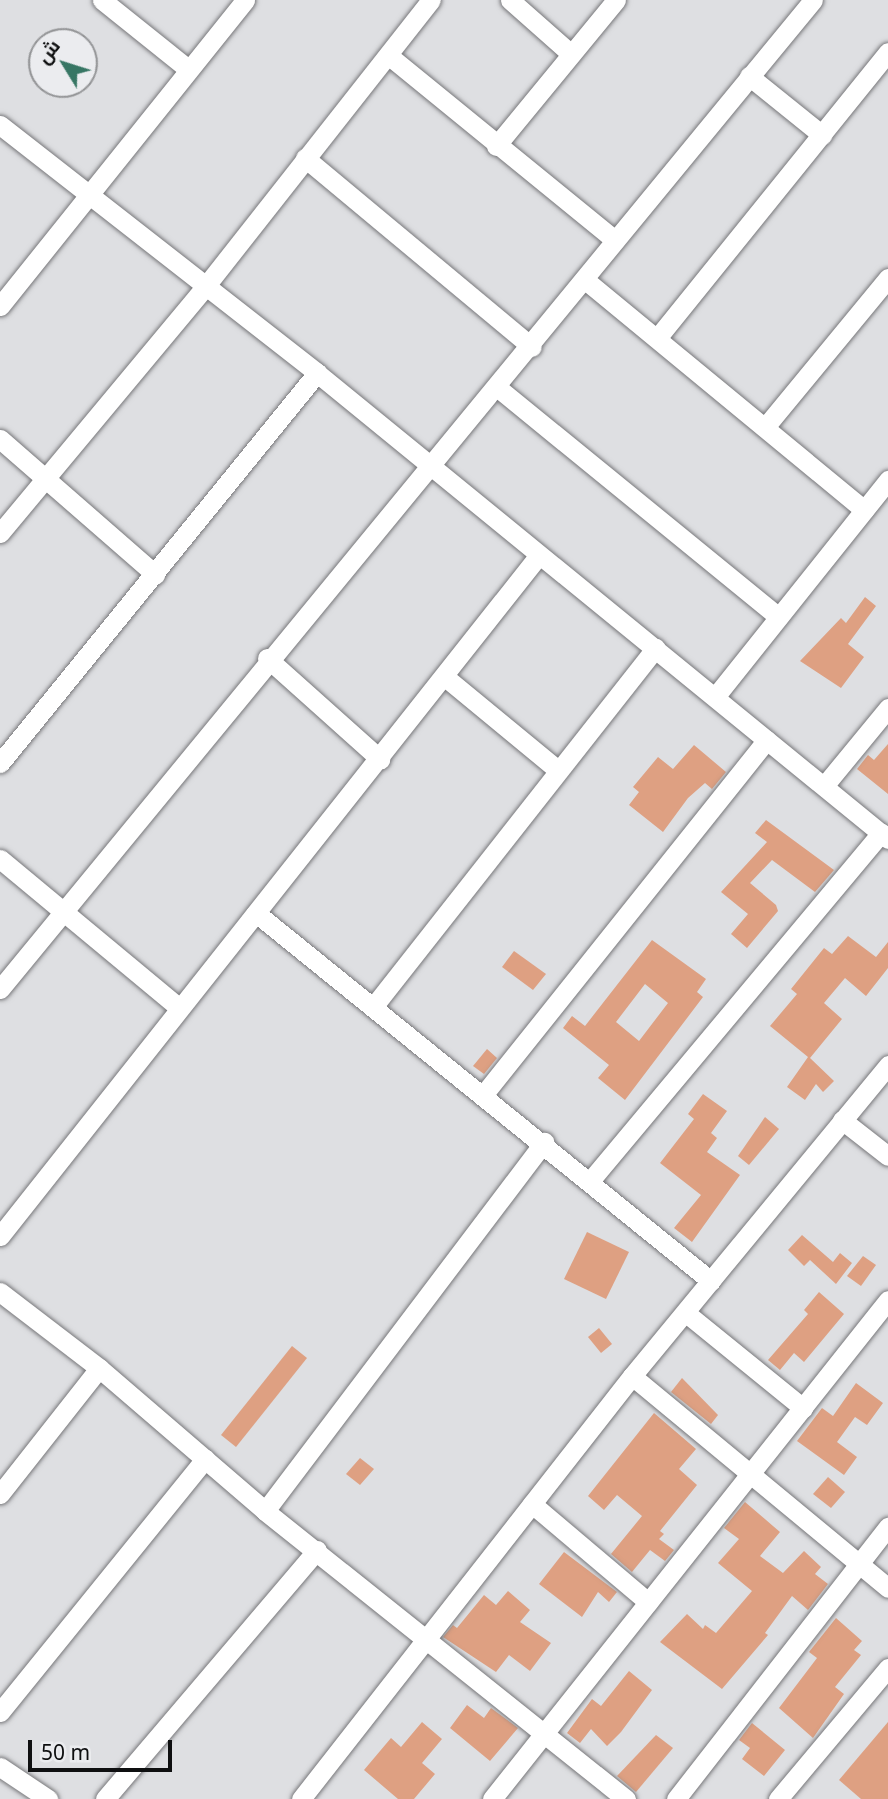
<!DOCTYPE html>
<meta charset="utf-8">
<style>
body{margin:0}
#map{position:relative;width:888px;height:1799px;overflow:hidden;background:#dedfe2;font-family:"Noto Sans",Cairo,sans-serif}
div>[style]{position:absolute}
.building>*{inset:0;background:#dea082}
.roads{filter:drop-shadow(0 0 2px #77777a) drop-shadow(0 0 2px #77777a)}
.minor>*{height:19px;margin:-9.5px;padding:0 9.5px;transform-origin:9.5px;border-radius:9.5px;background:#fff}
span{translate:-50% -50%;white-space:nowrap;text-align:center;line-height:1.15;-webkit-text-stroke:5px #ebecef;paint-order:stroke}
.north{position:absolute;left:28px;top:28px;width:70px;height:70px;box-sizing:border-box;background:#ebecef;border:2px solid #939496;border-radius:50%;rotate:308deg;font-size:19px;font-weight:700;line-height:28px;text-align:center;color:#0e0f10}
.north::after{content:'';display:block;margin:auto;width:24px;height:32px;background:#377664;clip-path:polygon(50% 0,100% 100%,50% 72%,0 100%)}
.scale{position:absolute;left:28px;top:1740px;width:144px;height:32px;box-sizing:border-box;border:4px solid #0e0f10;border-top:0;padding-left:9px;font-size:21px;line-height:24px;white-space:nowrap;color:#0e0f10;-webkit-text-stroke:5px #ebecef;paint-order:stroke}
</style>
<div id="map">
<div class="building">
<i style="clip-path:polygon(865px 597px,876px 606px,848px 644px,864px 657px,841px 688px,800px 661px,841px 618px,846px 623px)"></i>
<i style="clip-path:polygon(888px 744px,888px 794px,857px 769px,868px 755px,874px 760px)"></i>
<i style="clip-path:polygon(694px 745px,726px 772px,712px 789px,705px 783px,688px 798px,663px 832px,629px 805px,639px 792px,633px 787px,658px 757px,673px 769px)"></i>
<i style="clip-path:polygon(766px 820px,834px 870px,815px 892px,772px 860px,750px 883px,776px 905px,778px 911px,747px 948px,731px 934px,748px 914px,721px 892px,767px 842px,755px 833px)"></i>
<i style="clip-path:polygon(848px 936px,876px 957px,888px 942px,888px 968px,866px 996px,845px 978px,824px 1003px,842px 1019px,810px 1058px,834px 1081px,823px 1092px,816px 1084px,805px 1100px,787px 1087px,808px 1057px,770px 1026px,797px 994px,791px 989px,824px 948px,832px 954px)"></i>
<i style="clip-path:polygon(evenodd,652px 940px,706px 979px,697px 992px,703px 997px,625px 1100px,598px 1078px,609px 1065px,563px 1028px,572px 1016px,585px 1026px,652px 940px,645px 984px,668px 1003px,639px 1041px,616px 1022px,645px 984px)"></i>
<i style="clip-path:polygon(514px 951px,546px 974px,533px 990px,502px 967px)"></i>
<i style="clip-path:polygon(487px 1049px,497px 1058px,484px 1074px,473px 1066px)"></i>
<i style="clip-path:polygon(703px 1094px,727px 1111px,711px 1133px,717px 1138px,707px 1152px,740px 1175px,692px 1242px,674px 1228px,701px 1195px,660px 1163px,694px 1119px,688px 1114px)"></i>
<i style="clip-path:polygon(765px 1117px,779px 1129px,749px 1165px,738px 1156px)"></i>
<i style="clip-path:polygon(587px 1232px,629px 1252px,606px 1299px,564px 1279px)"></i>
<i style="clip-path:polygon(802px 1235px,833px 1262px,840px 1253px,852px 1263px,836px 1284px,810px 1260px,804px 1266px,788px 1250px)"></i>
<i style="clip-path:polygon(863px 1256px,876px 1265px,861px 1286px,847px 1276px)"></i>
<i style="clip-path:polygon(819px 1292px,844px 1314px,804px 1362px,794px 1353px,780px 1370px,768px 1360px,808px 1314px,804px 1310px)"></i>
<i style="clip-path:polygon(599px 1328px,612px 1344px,601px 1353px,588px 1337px)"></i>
<i style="clip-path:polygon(292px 1346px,307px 1358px,236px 1447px,221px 1435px)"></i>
<i style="clip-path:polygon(682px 1378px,718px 1415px,711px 1424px,671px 1392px)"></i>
<i style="clip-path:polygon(856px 1383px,883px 1403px,867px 1425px,855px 1417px,837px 1442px,857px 1457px,844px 1475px,797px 1441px,822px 1408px,833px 1416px)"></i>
<i style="clip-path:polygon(654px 1413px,696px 1449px,679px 1469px,697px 1485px,660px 1531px,664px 1534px,659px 1539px,674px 1550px,665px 1561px,650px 1550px,632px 1572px,611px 1554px,642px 1516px,617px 1495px,604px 1510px,588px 1496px)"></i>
<i style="clip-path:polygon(360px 1458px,374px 1469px,360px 1485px,346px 1474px)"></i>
<i style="clip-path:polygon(828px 1477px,845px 1492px,831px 1508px,813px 1494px)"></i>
<i style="clip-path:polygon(745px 1502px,780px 1532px,760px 1556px,783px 1573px,804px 1551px,821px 1567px,815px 1574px,828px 1584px,808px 1610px,792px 1596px,765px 1633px,768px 1635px,722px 1689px,660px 1642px,687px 1614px,703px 1629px,705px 1625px,716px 1633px,752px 1591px,718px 1563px,739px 1539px,724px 1528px)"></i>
<i style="clip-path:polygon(564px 1552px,617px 1592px,609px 1602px,598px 1592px,582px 1617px,539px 1584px)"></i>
<i style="clip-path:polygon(508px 1591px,530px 1610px,520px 1622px,551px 1643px,530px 1671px,509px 1655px,496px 1672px,443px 1637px,453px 1625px,457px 1628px,484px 1595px,496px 1605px)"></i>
<i style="clip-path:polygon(836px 1618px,862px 1641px,854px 1650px,861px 1655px,835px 1687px,844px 1694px,813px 1738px,779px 1708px,817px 1658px,809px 1652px)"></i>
<i style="clip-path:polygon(629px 1671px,652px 1690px,621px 1732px,607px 1746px,591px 1729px,580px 1743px,567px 1733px,592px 1699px,601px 1706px)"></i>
<i style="clip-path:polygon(467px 1705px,484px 1718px,491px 1708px,518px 1728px,490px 1761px,450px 1728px)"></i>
<i style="clip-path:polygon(422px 1722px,442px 1739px,422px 1763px,435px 1774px,414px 1799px,398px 1799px,364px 1770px,391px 1738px,401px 1747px)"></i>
<i style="clip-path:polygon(888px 1722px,888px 1799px,861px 1799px,839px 1780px)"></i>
<i style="clip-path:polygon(752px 1723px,785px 1750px,764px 1776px,742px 1759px,750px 1748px,739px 1740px)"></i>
<i style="clip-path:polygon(656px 1735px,673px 1748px,636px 1792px,617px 1776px)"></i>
</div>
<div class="roads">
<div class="minor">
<i style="left:102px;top:0;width:110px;rotate:38.7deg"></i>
<i style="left:510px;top:0;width:81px;rotate:41.5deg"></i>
<i style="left:388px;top:55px;width:293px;rotate:39.2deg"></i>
<i style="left:749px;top:76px;width:94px;rotate:38.9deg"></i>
<i style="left:0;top:125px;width:402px;rotate:38deg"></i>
<i style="left:317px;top:373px;width:737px;rotate:39.22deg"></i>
<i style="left:496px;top:146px;width:189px;rotate:-50.6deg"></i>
<i style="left:305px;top:158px;width:295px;rotate:39.8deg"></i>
<i style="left:584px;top:279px;width:363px;rotate:39.5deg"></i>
<i style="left:0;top:306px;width:392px;rotate:-51.3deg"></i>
<i style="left:658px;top:337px;width:366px;rotate:-51.1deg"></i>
<i style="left:498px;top:388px;width:362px;rotate:39.2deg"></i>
<i style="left:766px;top:426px;width:192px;rotate:-50.5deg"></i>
<i style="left:0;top:439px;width:206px;rotate:41.1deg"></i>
<i style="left:0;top:533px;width:320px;rotate:-50.2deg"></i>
<i style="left:205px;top:287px;width:365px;rotate:-51.8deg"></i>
<i style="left:267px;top:658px;width:152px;rotate:41.8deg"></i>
<i style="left:445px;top:677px;width:146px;rotate:39.5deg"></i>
<i style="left:715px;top:697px;width:278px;rotate:-51.4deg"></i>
<i style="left:0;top:763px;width:503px;rotate:-50.9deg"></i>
<i style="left:824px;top:786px;width:101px;rotate:-50.6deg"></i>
<i style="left:0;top:859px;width:231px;rotate:39.7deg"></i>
<i style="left:256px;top:913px;width:585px;rotate:38.97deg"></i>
<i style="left:0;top:989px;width:1280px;rotate:-50.58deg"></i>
<i style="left:373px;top:1007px;width:457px;rotate:-51.8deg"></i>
<i style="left:484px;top:1094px;width:453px;rotate:-51.4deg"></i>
<i style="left:842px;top:1120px;width:58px;rotate:38deg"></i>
<i style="left:590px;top:1181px;width:454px;rotate:-50.1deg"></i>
<i style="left:0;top:1236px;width:868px;rotate:-51.64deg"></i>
<i style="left:0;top:1292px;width:125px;rotate:37.5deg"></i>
<i style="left:99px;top:1368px;width:219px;rotate:40.7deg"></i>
<i style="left:265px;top:1511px;width:462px;rotate:38.6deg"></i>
<i style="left:686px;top:1313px;width:151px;rotate:39.1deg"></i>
<i style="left:632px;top:1376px;width:332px;rotate:39.6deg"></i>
<i style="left:0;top:1494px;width:160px;rotate:-51.8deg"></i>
<i style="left:532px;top:1504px;width:152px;rotate:40.2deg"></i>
<i style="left:265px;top:1511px;width:463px;rotate:-52.9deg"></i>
<i style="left:0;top:1712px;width:326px;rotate:-51deg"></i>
<i style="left:0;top:1767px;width:58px;rotate:33.7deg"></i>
<i style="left:105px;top:1799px;width:327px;rotate:-49.6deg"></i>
<i style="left:301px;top:1799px;width:537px;rotate:-51.96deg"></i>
<i style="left:632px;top:1376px;width:403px;rotate:-50.5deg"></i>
<i style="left:492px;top:1799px;width:637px;rotate:-51.56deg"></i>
<i style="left:676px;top:1799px;width:345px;rotate:-52.1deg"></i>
<i style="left:778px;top:1799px;width:171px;rotate:-50deg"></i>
</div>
</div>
<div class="north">ش</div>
<div class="scale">50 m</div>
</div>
